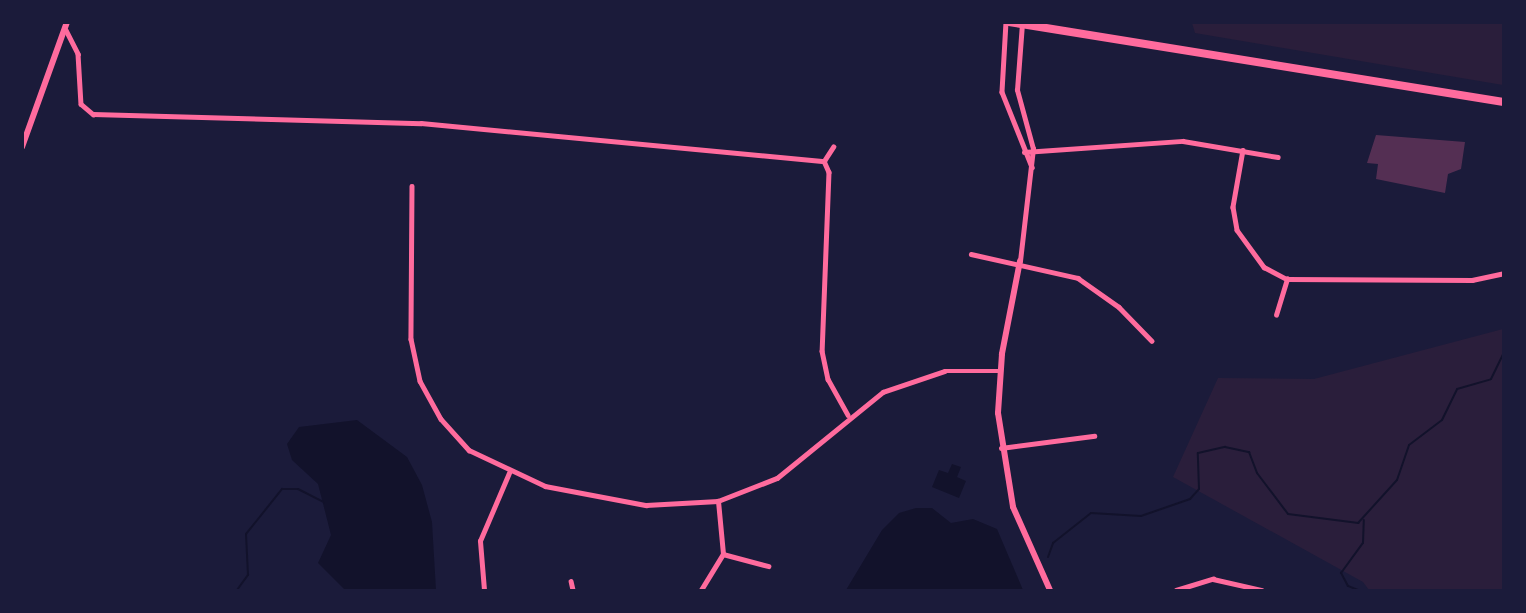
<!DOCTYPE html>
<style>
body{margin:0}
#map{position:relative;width:1526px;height:613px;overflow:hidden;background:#1b1b3a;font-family:"Titillium Web",sans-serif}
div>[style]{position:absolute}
.green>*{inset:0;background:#2a1e3b}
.water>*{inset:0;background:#12122b}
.stream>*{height:2px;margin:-1px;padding:0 1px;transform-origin:1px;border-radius:1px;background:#12122b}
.building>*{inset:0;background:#542f53}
.minor>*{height:4.5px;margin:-2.25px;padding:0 2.25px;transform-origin:2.25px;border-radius:2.25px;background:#ff6b9d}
.tertiary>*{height:6px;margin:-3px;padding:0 3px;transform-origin:3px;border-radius:3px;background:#ff6b9d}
.trunk>*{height:8px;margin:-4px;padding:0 4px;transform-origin:4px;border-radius:4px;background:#ff6b9d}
span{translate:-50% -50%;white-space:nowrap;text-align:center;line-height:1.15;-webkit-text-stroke:6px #1b1b3a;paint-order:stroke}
.frame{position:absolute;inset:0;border:24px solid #1b1b3a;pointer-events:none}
</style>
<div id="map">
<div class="green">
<i style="clip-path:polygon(1192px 23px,1503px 23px,1503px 85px,1195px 33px)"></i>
<i style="clip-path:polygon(1503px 329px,1503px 590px,1369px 590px,1363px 582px,1173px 477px,1218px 378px,1314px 379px)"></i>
</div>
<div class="water">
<i style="clip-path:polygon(357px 420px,407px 457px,422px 485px,432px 522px,436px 590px,345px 590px,318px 563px,331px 535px,318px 484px,292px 460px,287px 444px,299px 427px)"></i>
<i style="clip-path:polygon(952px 464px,961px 467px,957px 477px,966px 481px,959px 498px,932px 487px,939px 470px,948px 473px)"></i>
<i style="clip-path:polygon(916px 508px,932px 508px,951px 523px,973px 519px,997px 529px,1023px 590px,846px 590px,882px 530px,899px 513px)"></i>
</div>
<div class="stream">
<i style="left:1048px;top:557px;width:15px;rotate:-70deg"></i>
<i style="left:1053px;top:543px;width:48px;rotate:-38.3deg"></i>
<i style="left:1091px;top:513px;width:50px;rotate:3.4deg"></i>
<i style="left:1141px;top:516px;width:52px;rotate:-19.1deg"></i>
<i style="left:1190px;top:499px;width:13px;rotate:-48deg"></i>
<i style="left:1199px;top:489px;width:36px;rotate:-92deg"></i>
<i style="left:1198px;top:453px;width:28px;rotate:-13deg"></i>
<i style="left:1225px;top:447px;width:25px;rotate:12deg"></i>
<i style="left:1249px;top:452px;width:22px;rotate:69deg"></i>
<i style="left:1257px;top:473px;width:51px;rotate:52.9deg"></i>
<i style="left:1288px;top:514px;width:71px;rotate:7.3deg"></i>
<i style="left:1358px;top:523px;width:58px;rotate:-47.8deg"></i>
<i style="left:1397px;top:480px;width:37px;rotate:-71deg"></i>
<i style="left:1409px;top:445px;width:41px;rotate:-37.1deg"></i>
<i style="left:1442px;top:420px;width:34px;rotate:-64deg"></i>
<i style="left:1457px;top:389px;width:35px;rotate:-16deg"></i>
<i style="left:1491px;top:379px;width:30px;rotate:-64deg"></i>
<i style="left:237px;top:590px;width:19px;rotate:-54deg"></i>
<i style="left:248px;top:575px;width:41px;rotate:-92.8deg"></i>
<i style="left:246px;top:534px;width:58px;rotate:-51.3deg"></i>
<i style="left:282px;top:489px;width:16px"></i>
<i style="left:298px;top:489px;width:29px;rotate:27deg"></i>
<i style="left:1358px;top:590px;width:11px;rotate:-158deg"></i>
<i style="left:1348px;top:586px;width:15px;rotate:-118deg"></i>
<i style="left:1341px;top:573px;width:37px;rotate:-54deg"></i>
<i style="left:1363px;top:543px;width:23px;rotate:-88deg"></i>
</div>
<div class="building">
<i style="clip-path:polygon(1376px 135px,1465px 142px,1461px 169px,1448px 174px,1445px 193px,1376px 179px,1378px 164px,1367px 163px)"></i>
</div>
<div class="minor">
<i style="left:1006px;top:22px;width:70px;rotate:93.3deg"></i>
<i style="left:1002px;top:92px;width:81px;rotate:68.2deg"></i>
<i style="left:66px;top:30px;width:27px;rotate:63deg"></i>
<i style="left:78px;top:54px;width:50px;rotate:86.6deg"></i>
<i style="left:81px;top:104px;width:16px;rotate:40deg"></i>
<i style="left:93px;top:114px;width:328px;rotate:1.6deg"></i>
<i style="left:421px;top:123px;width:405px;rotate:5.4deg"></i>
<i style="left:824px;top:161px;width:12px;rotate:66deg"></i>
<i style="left:829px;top:172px;width:179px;rotate:92.2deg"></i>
<i style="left:822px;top:351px;width:29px;rotate:78deg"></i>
<i style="left:828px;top:379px;width:41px;rotate:60.9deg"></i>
<i style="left:1243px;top:150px;width:58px;rotate:100deg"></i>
<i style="left:1233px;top:207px;width:23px;rotate:80deg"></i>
<i style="left:1237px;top:230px;width:46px;rotate:53.9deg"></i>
<i style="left:1264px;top:267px;width:26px;rotate:28deg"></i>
<i style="left:1287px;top:279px;width:185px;rotate:0.3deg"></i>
<i style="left:1472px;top:280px;width:33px;rotate:-12deg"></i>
<i style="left:1024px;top:152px;width:159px;rotate:-4deg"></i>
<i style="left:1183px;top:141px;width:96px;rotate:9.6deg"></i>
<i style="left:824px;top:161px;width:17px;rotate:-57deg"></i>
<i style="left:412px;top:186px;width:153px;rotate:90.4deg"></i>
<i style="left:411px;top:339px;width:43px;rotate:77.9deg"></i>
<i style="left:420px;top:381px;width:43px;rotate:61.1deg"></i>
<i style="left:441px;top:419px;width:42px;rotate:47.9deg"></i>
<i style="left:469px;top:450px;width:84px;rotate:25.3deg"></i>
<i style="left:545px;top:486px;width:103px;rotate:10.7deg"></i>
<i style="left:646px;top:505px;width:72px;rotate:-3.2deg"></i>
<i style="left:718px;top:501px;width:63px;rotate:-21.3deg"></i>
<i style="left:777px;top:478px;width:136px;rotate:-39.1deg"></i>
<i style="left:883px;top:392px;width:65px;rotate:-18.7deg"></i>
<i style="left:945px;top:371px;width:55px"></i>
<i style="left:971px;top:254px;width:110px;rotate:12.6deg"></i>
<i style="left:1078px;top:278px;width:50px;rotate:35.3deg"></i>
<i style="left:1119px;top:307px;width:47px;rotate:45.9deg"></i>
<i style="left:1020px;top:261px;width:113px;rotate:-83.4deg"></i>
<i style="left:1033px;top:149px;width:61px;rotate:-105.2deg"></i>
<i style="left:1017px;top:90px;width:66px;rotate:-85.7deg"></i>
<i style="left:1276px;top:315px;width:38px;rotate:-73deg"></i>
<i style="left:1001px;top:448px;width:94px;rotate:-7.4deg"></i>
<i style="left:723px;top:554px;width:47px;rotate:14.9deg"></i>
<i style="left:571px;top:581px;width:9px;rotate:77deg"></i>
<i style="left:484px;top:590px;width:49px;rotate:-94.7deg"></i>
<i style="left:480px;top:541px;width:74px;rotate:-66.9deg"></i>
<i style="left:701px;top:590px;width:42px;rotate:-58.6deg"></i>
<i style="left:723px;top:554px;width:53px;rotate:-95.4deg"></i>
<i style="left:1176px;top:590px;width:39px;rotate:-17deg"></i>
<i style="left:1213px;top:579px;width:50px;rotate:12.7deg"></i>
</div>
<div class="tertiary">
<i style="left:22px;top:147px;width:133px;rotate:-70.2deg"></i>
<i style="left:1020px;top:261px;width:95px;rotate:101deg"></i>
<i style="left:1002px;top:354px;width:59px;rotate:93.9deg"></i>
<i style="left:998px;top:413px;width:95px;rotate:80.9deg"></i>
<i style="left:1013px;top:507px;width:91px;rotate:66deg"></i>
</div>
<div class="trunk">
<i style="left:1009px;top:22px;width:501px;rotate:9.18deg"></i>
</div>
<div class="frame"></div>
</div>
